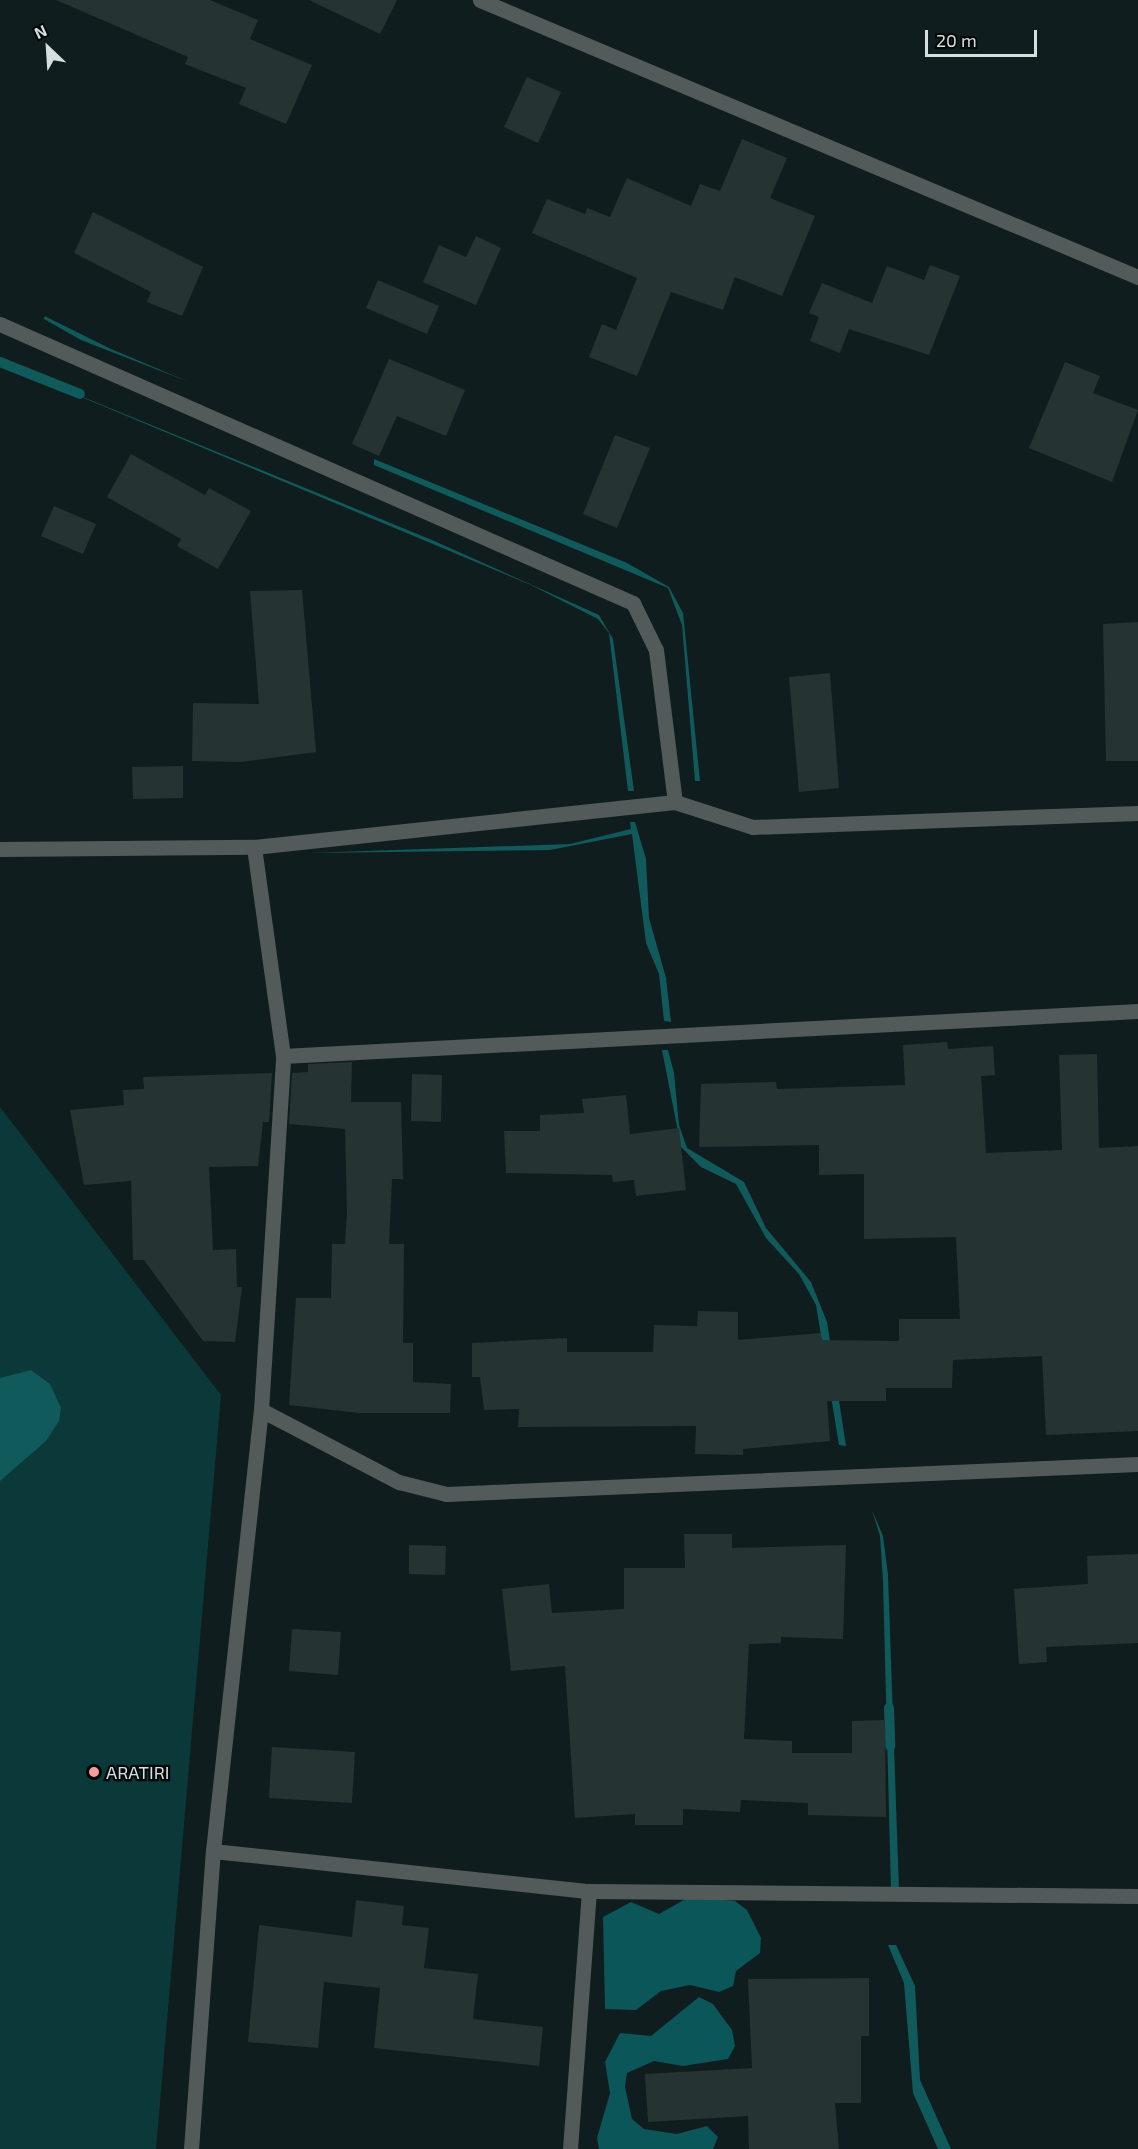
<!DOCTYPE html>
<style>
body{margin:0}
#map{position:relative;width:1138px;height:2149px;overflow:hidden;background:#101d1e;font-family:"Exo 2",sans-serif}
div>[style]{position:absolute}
.green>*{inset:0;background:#0b3839}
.forest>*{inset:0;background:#0a5658}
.water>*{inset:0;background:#105a5b}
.pier>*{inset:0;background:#101d1e}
.stream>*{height:10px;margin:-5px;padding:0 5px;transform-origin:5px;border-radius:5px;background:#105a5b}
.building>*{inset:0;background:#253333}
.minor>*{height:15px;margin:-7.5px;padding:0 7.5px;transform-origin:7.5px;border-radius:7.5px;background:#535a5a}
.dots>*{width:16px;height:16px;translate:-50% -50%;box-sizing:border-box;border:3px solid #030707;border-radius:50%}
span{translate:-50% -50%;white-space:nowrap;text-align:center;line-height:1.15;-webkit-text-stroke:4.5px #030707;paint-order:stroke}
.poi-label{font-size:18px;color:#d6dfdf}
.left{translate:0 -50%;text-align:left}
.north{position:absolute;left:18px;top:18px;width:60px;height:60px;-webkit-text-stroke:4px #030707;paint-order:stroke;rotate:335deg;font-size:16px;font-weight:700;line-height:24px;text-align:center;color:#d6dfdf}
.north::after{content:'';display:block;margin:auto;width:21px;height:27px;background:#d6dfdf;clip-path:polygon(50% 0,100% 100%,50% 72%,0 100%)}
.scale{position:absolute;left:925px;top:30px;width:112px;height:27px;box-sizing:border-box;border:3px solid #d6dfdf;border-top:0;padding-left:8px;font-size:18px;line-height:21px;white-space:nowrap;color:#d6dfdf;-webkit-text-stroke:4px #030707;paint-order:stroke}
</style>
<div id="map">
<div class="green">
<i style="clip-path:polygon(0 1107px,221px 1395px,156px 2149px,0 2149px)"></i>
</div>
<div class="forest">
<i style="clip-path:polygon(689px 1897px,735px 1901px,747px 1910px,761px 1938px,760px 1953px,736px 1971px,733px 1986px,719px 1992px,690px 1985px,661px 1991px,636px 2010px,605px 2009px,603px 1917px,631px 1902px,659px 1914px)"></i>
<i style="clip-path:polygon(699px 1997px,713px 2004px,732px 2030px,735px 2046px,728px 2059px,683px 2066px,654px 2061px,627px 2073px,625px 2087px,632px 2119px,644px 2129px,677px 2134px,707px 2126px,718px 2137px,713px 2149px,599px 2149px,597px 2138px,610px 2093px,605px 2062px,620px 2033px,651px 2036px)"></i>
</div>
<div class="water">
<i style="clip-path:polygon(0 294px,111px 349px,189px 382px,81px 340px)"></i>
<i style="clip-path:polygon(0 363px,432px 540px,599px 615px,613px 639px,634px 791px,628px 791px,609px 633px,598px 619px,531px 585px)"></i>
<i style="clip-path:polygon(374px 459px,627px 563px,669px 587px,683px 613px,700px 781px,695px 781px,682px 625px,668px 588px,374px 465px)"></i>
<i style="clip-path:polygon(630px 822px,635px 822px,646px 859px,649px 918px,666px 978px,671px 1022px,664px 1021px,659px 974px,646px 943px,632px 834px,550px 850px,308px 853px,570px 844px,631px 829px)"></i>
<i style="clip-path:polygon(662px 1050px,668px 1050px,674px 1073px,679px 1125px,687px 1148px,744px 1182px,766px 1228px,811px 1282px,827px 1322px,846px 1446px,839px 1445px,816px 1305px,799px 1274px,766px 1238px,736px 1184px,701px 1167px,681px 1147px)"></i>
<i style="clip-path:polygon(31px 1370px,50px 1384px,61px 1408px,59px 1421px,46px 1441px,0 1481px,0 1378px)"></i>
<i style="clip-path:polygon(872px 1510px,883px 1536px,888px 1575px,899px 1890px,891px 1890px,883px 1581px,880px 1536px)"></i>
<i style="clip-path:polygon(888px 1945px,896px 1945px,915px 1986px,920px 2080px,951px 2149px,938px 2149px,913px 2093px,904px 1983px)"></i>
</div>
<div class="pier">
<i style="clip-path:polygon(0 287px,47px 312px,42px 322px,0 298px)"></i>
</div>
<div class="stream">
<i style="left:0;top:362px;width:86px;rotate:21.8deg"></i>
<i style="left:889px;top:1708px;width:38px;rotate:88deg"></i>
</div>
<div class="building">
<i style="clip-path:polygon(56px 0,210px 0,258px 20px,250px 39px,312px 65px,286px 124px,239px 104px,246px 88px,185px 64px,188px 57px)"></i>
<i style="clip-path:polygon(309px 0,397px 0,380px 34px)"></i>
<i style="clip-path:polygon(527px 77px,561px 92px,538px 143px,504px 127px)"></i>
<i style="clip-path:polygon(742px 139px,787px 158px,770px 198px,815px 216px,782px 296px,735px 277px,723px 310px,671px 292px,637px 376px,589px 357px,602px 324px,616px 330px,637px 278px,532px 233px,547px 199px,585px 214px,587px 208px,610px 217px,627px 178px,691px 206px,700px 184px,720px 191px)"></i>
<i style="clip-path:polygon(93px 212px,203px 267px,182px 316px,147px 302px,151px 292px,74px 253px)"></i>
<i style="clip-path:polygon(476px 236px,501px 248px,476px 305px,423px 282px,439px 245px,466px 257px)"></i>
<i style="clip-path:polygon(930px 265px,960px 276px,929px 355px,849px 329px,840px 353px,810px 341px,819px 317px,809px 313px,822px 283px,872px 303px,887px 266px,924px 280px)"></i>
<i style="clip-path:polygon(378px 280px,439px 306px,427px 334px,366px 308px)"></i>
<i style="clip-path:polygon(389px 359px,465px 390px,446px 436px,397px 416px,379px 456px,352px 444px)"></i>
<i style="clip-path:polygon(1065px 362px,1100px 376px,1093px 393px,1138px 410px,1112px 482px,1029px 448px)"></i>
<i style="clip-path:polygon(615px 435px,650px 448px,617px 528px,583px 514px)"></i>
<i style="clip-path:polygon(131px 454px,205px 495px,209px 488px,251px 511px,218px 569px,177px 546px,181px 539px,107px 497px)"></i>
<i style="clip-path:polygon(54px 506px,96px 524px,83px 554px,41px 536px)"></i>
<i style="clip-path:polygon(302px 590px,316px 752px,241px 762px,192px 761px,193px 703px,259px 704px,250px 591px)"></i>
<i style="clip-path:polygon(1138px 622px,1138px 761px,1106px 761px,1103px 624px)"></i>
<i style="clip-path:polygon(830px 673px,839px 788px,799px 792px,789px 677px)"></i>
<i style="clip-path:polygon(183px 766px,183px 798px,133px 799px,132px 767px)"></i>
<i style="clip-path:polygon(947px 1042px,948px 1049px,993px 1046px,995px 1075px,981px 1076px,986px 1153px,1062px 1150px,1059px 1055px,1097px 1054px,1099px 1148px,1138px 1146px,1138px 1431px,1046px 1435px,1042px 1356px,953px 1360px,952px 1388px,886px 1388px,886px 1401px,827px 1401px,830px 1441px,743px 1449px,743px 1455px,695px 1454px,696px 1426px,518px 1427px,519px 1409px,484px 1410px,480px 1377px,472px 1377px,472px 1343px,567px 1338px,567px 1352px,653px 1352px,654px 1325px,697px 1326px,698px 1311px,738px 1312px,738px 1340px,821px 1333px,821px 1340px,899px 1341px,899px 1319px,960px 1319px,956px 1237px,864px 1239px,864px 1174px,819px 1175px,819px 1145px,699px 1147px,701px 1084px,776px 1082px,777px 1089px,905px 1085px,903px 1045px)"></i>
<i style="clip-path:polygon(352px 1062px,351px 1102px,401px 1102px,403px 1179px,392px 1179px,389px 1244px,404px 1244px,403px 1343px,413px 1343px,413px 1382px,451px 1384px,450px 1413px,359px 1413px,289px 1405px,296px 1298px,331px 1298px,332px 1244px,345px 1244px,347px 1213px,345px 1129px,289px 1124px,292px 1073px,308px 1072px,308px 1064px)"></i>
<i style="clip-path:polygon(272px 1073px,269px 1122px,263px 1122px,258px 1166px,209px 1167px,213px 1250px,236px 1249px,237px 1287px,242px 1287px,235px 1342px,203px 1341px,144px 1260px,133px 1260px,131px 1181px,84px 1185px,70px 1110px,124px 1105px,123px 1090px,144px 1089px,143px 1077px)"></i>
<i style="clip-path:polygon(412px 1074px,442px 1075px,441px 1122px,411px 1121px)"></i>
<i style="clip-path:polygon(626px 1095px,630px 1134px,679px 1128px,686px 1190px,636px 1196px,634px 1180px,613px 1182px,612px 1175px,506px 1173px,504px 1131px,540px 1131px,540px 1115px,584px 1113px,582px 1099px)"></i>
<i style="clip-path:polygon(684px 1534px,732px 1534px,732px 1548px,846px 1545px,843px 1639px,781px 1637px,781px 1643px,749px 1644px,744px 1739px,792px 1741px,792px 1753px,852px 1753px,852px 1721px,885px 1720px,886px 1817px,808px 1815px,808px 1803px,741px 1800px,740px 1812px,683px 1809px,683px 1825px,635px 1825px,635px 1814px,575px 1818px,565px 1666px,511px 1671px,502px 1589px,549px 1584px,552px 1613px,624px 1609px,624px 1568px,685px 1568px)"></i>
<i style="clip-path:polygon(409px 1545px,446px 1546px,445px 1575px,409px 1574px)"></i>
<i style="clip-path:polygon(1138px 1554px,1138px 1643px,1046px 1647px,1047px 1662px,1019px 1664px,1014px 1589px,1088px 1584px,1087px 1556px)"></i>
<i style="clip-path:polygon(292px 1629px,341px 1632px,338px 1675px,289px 1671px)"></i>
<i style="clip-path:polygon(272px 1747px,355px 1752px,352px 1803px,269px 1798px)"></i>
<i style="clip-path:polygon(356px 1900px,404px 1906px,402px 1925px,429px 1928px,424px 1968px,478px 1974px,473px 2019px,543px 2027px,539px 2066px,374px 2048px,380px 1988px,324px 1982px,318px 2048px,248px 2042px,259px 1925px,352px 1937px)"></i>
<i style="clip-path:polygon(869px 1978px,869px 2036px,861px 2036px,861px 2103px,835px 2103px,839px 2149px,749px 2149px,748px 2116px,648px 2122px,645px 2074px,752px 2068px,748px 1979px)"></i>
</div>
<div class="minor">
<i style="left:480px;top:0;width:714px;rotate:22.83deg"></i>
<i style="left:0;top:324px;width:692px;rotate:23.79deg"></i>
<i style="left:633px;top:603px;width:52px;rotate:63.9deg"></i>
<i style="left:656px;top:650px;width:153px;rotate:82.9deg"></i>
<i style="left:675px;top:802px;width:82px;rotate:17.8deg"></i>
<i style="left:753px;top:827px;width:385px;rotate:-2.1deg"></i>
<i style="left:0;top:849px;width:254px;rotate:-0.5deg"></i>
<i style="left:254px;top:847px;width:423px;rotate:-6.1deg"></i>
<i style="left:283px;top:1056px;width:856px;rotate:-3.01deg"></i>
<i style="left:261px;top:1410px;width:156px;rotate:27.6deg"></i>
<i style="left:399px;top:1482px;width:49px;rotate:14.3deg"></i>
<i style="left:446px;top:1494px;width:693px;rotate:-2.48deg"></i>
<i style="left:213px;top:1851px;width:378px;rotate:6.1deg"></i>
<i style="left:589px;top:1891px;width:549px;rotate:0.52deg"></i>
<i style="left:191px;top:2149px;width:299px;rotate:-85.8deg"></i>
<i style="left:213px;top:1851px;width:444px;rotate:-83.8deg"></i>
<i style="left:261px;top:1410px;width:355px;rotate:-86.4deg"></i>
<i style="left:283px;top:1056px;width:211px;rotate:-97.9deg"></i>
<i style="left:570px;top:2149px;width:259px;rotate:-85.8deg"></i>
</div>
<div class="dots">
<i style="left:94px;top:1772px;background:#f59b9e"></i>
</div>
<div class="poi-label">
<span class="left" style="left:106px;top:1772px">ARATIRI</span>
</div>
<div class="north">N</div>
<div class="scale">20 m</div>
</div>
